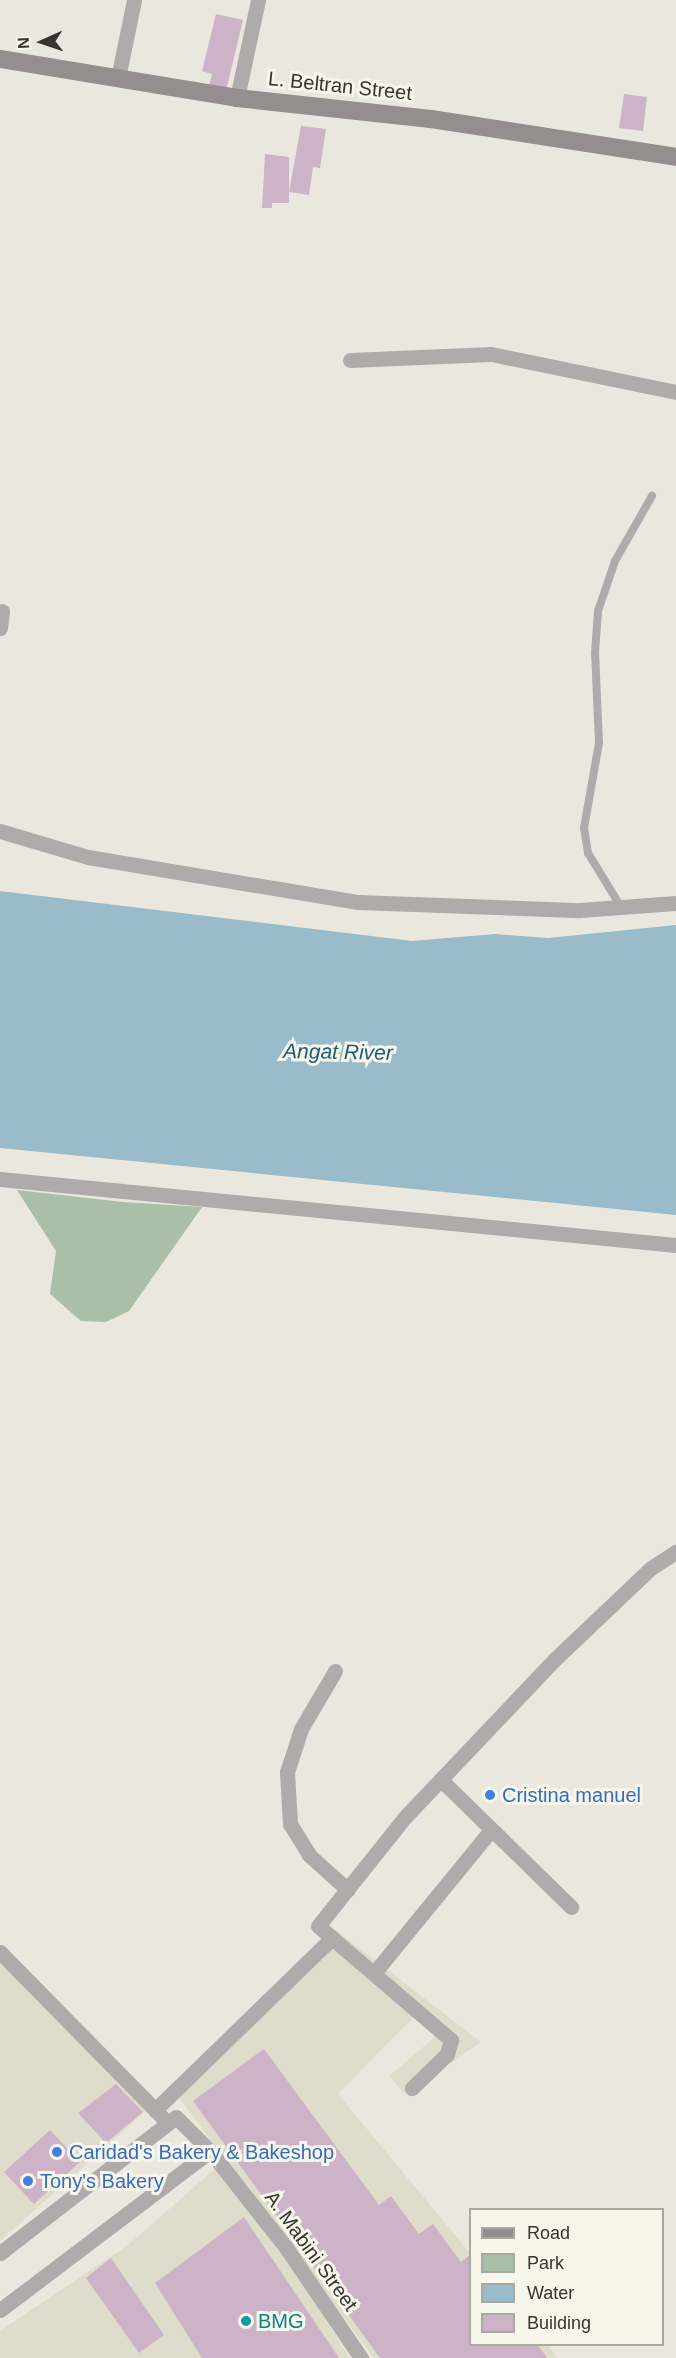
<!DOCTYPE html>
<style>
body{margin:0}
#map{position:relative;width:676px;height:2358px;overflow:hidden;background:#eae8de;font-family:Arial,sans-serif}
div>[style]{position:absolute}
.built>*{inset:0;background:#e0dccb}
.green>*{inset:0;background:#a9bfa7}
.water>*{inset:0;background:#9abbca}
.building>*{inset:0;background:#cdb3c8}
.lane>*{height:8px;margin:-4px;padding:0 4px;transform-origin:4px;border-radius:4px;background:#b0abab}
.street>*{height:15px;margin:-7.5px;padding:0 7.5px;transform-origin:7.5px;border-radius:7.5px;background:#b0abab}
.secondary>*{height:18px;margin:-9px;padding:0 9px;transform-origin:9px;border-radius:9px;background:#958d8e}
.dots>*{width:16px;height:16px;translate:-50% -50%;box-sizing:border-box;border:3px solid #f7f6eb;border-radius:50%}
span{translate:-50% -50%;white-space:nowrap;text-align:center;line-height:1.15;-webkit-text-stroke:6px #f7f6eb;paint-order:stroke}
.street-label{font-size:20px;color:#363531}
.shop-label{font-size:20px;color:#366cbe}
.left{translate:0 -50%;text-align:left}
.culture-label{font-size:20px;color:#0d838f}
.water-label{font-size:21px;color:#1f5d73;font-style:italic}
.legend{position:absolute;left:469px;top:2208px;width:195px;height:138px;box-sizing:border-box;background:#f7f6eb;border:2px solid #aaa9a1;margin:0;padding:8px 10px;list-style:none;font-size:18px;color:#363531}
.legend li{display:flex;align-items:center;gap:12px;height:30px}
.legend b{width:30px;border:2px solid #aaa9a1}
.north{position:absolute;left:12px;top:12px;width:60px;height:60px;-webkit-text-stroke:4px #f7f6eb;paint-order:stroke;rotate:267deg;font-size:16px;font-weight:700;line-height:24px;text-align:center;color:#363531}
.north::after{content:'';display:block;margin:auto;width:21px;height:27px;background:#363531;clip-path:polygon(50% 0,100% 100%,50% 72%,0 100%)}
</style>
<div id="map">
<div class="built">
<i style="clip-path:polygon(333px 1928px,481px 2042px,405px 2094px,389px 2076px,435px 2037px,414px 2017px,338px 2094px,470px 2253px,470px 2344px,547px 2345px,558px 2358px,374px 2358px,174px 2091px)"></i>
<i style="clip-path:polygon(0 1961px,147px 2110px,0 2241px)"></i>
<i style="clip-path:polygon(218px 2166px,283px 2251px,350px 2358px,0 2358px,0 2331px,128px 2245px)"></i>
</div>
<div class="green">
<i style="clip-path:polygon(17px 1190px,123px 1202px,202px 1207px,129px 1311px,106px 1322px,81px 1321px,50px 1294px,56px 1251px)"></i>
</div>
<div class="water">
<i style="clip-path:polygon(0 891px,412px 941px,495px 934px,548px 938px,676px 925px,676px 1215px,0 1148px)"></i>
</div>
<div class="building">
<i style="clip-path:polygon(216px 14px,243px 20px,226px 91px,209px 86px,212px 74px,202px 71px)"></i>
<i style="clip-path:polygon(624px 94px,647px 97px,643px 131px,619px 128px)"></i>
<i style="clip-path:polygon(301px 126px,326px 129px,320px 168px,313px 167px,309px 195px,289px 192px)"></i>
<i style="clip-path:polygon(265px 154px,289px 157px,289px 203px,272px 203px,272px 208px,262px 208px)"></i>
<i style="clip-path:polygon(264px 2049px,379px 2205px,391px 2196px,419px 2234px,433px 2224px,461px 2262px,470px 2255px,470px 2344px,537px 2344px,547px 2358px,380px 2358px,193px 2101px)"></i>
<i style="clip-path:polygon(116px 2084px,143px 2112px,106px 2143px,78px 2113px)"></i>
<i style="clip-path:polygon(50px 2130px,80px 2162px,34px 2204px,4px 2172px)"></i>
<i style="clip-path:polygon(244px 2217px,339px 2358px,202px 2358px,155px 2283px)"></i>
<i style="clip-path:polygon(111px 2258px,164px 2335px,139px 2353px,86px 2278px)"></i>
</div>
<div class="lane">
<i style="left:621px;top:907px;width:63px;rotate:-121.4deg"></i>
<i style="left:588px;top:853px;width:25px;rotate:-99deg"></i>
<i style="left:584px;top:828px;width:86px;rotate:-80deg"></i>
<i style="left:599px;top:743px;width:90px;rotate:-92.5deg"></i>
<i style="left:595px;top:653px;width:42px;rotate:-85.9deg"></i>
<i style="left:598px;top:611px;width:53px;rotate:-71.2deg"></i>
<i style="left:615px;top:561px;width:75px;rotate:-60.4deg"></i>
</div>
<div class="street">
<i style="left:118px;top:78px;width:80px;rotate:-78.4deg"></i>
<i style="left:237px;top:98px;width:100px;rotate:-77.9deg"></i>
<i style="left:350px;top:360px;width:141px;rotate:-2.4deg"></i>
<i style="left:491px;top:354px;width:189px;rotate:11.6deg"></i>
<i style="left:0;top:628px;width:17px;rotate:-83deg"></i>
<i style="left:0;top:831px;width:92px;rotate:16.5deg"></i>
<i style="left:88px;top:857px;width:274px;rotate:9.5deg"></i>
<i style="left:358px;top:902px;width:222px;rotate:2.1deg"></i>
<i style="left:580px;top:910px;width:96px;rotate:-4.2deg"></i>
<i style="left:0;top:1179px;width:679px;rotate:5.58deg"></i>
<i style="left:335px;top:1671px;width:67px;rotate:120.4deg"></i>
<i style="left:301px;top:1729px;width:45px;rotate:108deg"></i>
<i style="left:287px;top:1772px;width:52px;rotate:86.7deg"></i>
<i style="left:290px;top:1824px;width:36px;rotate:58deg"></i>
<i style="left:309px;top:1855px;width:52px;rotate:41.9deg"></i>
<i style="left:441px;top:1780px;width:182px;rotate:44.3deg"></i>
<i style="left:332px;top:1938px;width:157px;rotate:40.6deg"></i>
<i style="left:451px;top:2040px;width:15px;rotate:106deg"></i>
<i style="left:447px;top:2054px;width:49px;rotate:135.8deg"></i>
<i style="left:0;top:1952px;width:231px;rotate:45.5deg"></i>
<i style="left:374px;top:1973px;width:185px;rotate:-50.7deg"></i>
<i style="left:155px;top:2110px;width:247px;rotate:-44.2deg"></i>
<i style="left:332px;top:1938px;width:18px;rotate:-139deg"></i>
<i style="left:318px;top:1926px;width:139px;rotate:-51.4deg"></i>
<i style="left:405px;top:1817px;width:218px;rotate:-46.5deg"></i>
<i style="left:555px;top:1659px;width:132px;rotate:-43.5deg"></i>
<i style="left:651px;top:1568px;width:30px;rotate:-33deg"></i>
<i style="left:0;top:2253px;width:222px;rotate:-37.7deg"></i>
<i style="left:176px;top:2117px;width:48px;rotate:45deg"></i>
<i style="left:210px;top:2151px;width:125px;rotate:51.8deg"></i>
<i style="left:287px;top:2249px;width:132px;rotate:55.8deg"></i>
<i style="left:0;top:2310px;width:263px;rotate:-37.1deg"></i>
</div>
<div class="secondary">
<i style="left:0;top:59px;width:240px;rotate:9.3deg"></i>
<i style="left:237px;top:98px;width:195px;rotate:6.2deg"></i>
<i style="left:431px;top:119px;width:248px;rotate:8.8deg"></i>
</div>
<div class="dots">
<i style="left:490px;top:1795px;background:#3f7fe0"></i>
<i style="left:57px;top:2152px;background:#3f7fe0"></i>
<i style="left:28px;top:2181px;background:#3f7fe0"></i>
<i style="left:246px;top:2321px;background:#0f9aa8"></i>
</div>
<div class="street-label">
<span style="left:340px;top:86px;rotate:6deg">L. Beltran Street</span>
<span style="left:311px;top:2251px;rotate:54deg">A. Mabini Street</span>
</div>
<div class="shop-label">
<span class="left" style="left:502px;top:1795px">Cristina manuel</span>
<span class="left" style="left:69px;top:2152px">Caridad's Bakery &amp; Bakeshop</span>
<span class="left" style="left:40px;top:2181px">Tony's Bakery</span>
</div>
<div class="culture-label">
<span class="left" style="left:258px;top:2321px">BMG</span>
</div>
<div class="water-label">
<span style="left:338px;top:1052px;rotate:1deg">Angat River</span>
</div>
<ul class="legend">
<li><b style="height:8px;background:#958d8e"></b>Road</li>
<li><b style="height:16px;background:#a9bfa7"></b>Park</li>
<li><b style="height:16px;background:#9abbca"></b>Water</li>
<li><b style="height:16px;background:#cdb3c8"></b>Building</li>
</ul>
<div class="north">N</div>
</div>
